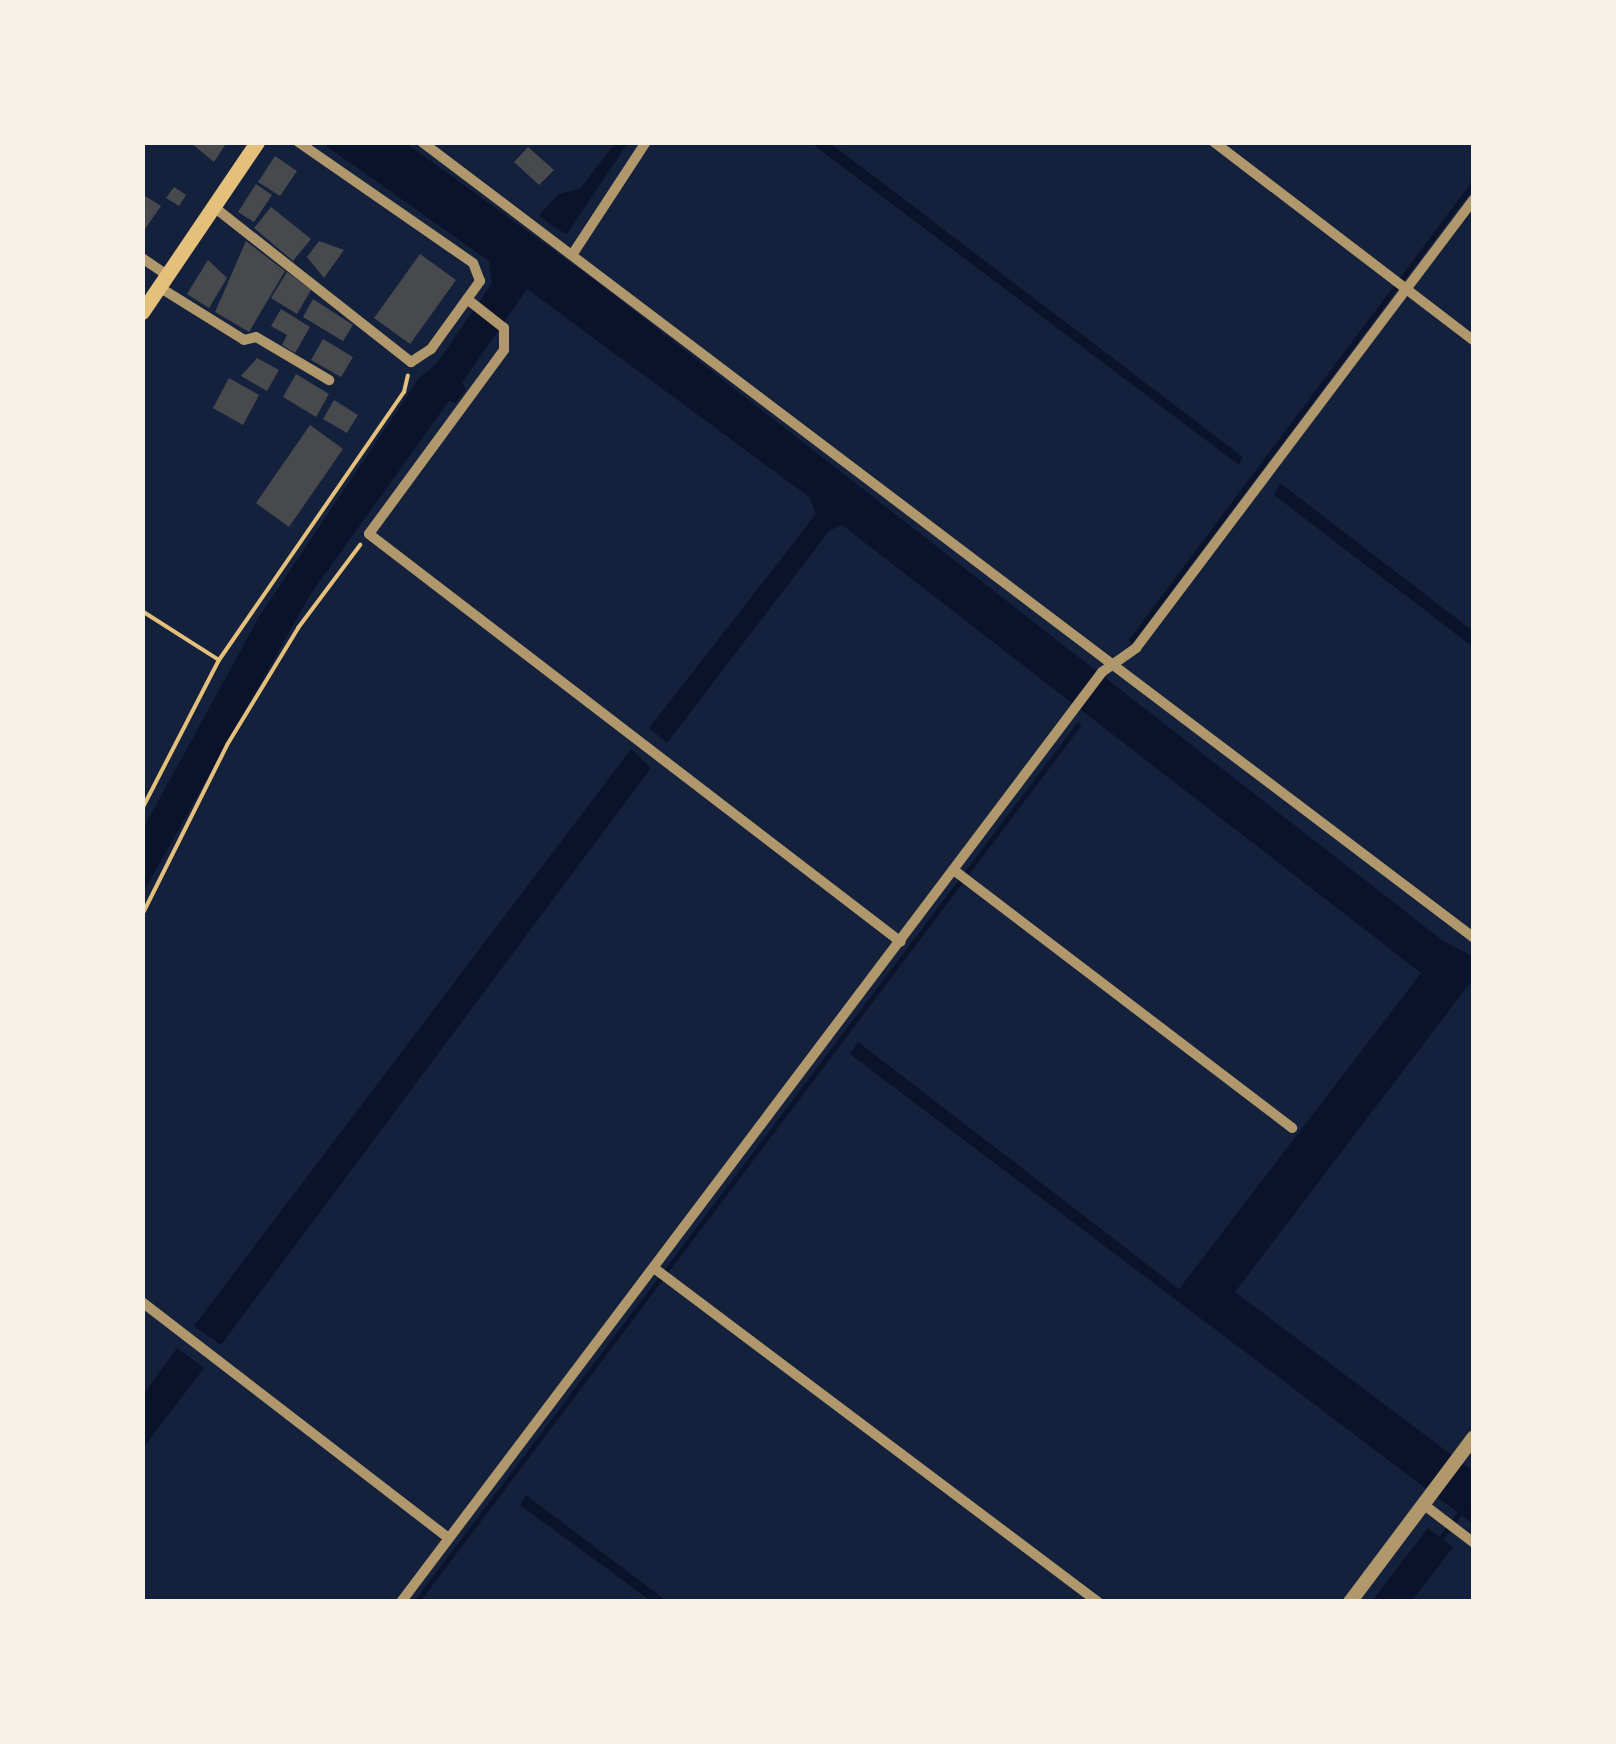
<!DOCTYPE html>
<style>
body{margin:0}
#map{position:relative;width:1616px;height:1744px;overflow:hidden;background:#14213d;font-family:Figtree,sans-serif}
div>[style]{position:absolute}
.water>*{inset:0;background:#0b132b}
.stream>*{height:5px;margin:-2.5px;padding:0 2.5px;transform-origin:2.5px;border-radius:2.5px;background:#0b132b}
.building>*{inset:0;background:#48494c}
.path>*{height:4px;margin:-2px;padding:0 2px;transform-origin:2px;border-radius:2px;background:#e5c07b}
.minor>*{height:10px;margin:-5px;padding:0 5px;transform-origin:5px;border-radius:5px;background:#b1986c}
.tertiary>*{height:14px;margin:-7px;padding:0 7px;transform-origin:7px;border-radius:7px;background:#b1986c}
.secondary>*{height:15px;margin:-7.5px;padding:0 7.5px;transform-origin:7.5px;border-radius:7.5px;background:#e5c07b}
span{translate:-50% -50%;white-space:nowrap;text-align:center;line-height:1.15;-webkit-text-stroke:8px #f6f1e7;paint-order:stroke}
.frame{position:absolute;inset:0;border:145px solid #f6f1e7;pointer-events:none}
</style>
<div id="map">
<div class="water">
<i style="clip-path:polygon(322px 143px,406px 143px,596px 281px,1442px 940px,1473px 957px,1473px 979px,1235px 1292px,1473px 1471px,1473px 1524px,850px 1054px,858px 1042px,1179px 1289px,1421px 973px,842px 525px,829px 531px,667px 743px,649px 728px,816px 514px,809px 497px,527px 289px,462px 383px,466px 389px,456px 403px,449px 401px,310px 595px,143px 893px,143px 829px,260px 615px,419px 378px,437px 363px,492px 283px,489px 261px)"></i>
<i style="clip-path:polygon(615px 143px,628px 143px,567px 234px,553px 227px,539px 215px,559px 194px,580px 189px)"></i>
<i style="clip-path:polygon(811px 143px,830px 143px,1243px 457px,1239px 465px)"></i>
<i style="clip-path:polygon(1280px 483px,1473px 631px,1473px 647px,1274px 495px)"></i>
<i style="clip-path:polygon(631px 749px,651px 768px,221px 1345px,194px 1326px)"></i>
<i style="clip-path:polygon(177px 1348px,204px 1368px,143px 1448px,143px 1395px)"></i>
<i style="clip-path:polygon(526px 1495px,667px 1601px,651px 1601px,520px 1505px)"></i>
<i style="clip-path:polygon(1428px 1528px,1453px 1547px,1412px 1601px,1372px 1601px)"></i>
</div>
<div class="stream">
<i style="left:1131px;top:640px;width:572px;rotate:-53.17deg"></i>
<i style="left:1441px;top:1538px;width:37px;rotate:-54deg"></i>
<i style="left:416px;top:1602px;width:1099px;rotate:-52.95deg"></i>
</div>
<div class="building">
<i style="clip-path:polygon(190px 142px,227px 142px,214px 162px)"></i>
<i style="clip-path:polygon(528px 147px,554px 170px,539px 185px,514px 162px)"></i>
<i style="clip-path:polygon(275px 156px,297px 171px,280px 196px,258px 182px)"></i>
<i style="clip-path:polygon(256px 184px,272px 195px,254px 222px,238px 212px)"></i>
<i style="clip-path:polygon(174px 187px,186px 195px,179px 206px,166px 198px)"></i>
<i style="clip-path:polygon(145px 196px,161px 206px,145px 229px,142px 227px)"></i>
<i style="clip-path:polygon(271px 207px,311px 239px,293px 261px,254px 228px)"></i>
<i style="clip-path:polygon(246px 241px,285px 271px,249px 332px,215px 312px)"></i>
<i style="clip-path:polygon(319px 241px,344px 250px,324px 278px,307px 257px)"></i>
<i style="clip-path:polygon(420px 254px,456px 280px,410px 344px,374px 318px)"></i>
<i style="clip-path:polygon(208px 260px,227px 278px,209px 308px,187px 294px)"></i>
<i style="clip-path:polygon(287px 272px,311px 290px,297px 314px,271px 298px)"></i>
<i style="clip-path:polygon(313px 299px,353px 325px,343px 341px,303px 317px)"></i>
<i style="clip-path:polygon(281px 309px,310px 327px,295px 353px,282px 345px,287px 335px,271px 326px)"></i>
<i style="clip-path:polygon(323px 339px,353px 357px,341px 377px,311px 360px)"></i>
<i style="clip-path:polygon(257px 358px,279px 370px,267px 391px,241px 376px)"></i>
<i style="clip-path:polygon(296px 374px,329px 394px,316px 417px,283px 397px)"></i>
<i style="clip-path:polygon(229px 378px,259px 395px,243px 425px,213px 408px)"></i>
<i style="clip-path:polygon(334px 400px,358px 415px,347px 433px,323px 419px)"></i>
<i style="clip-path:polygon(310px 425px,343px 449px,289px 527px,256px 503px)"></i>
</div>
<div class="path">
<i style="left:142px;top:611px;width:91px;rotate:32.5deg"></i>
<i style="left:142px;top:809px;width:168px;rotate:-62.7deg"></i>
<i style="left:219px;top:660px;width:326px;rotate:-55.4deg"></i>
<i style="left:404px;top:392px;width:17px;rotate:-77deg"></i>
<i style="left:142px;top:915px;width:190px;rotate:-63.4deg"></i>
<i style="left:227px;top:745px;width:137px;rotate:-58.7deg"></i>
<i style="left:298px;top:628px;width:104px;rotate:-53.2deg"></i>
</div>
<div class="minor">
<i style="left:422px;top:142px;width:1319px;rotate:37.11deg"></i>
<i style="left:1214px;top:142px;width:327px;rotate:37.4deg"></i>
<i style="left:214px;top:207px;width:251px;rotate:38.2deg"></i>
<i style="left:411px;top:362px;width:24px;rotate:-33deg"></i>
<i style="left:431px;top:349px;width:84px;rotate:-54.2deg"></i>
<i style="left:480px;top:281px;width:19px;rotate:-111deg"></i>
<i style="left:473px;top:263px;width:213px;rotate:-145.3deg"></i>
<i style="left:574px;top:252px;width:131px;rotate:-56.8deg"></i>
<i style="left:142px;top:258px;width:30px;rotate:34deg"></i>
<i style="left:159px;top:287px;width:100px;rotate:31.9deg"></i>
<i style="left:244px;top:340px;width:12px;rotate:-14deg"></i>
<i style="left:256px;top:337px;width:85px;rotate:30.5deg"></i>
<i style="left:467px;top:299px;width:47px;rotate:38.1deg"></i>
<i style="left:504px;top:328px;width:22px;rotate:90deg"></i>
<i style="left:504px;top:350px;width:228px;rotate:126.3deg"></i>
<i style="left:369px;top:534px;width:670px;rotate:37.49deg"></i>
<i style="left:955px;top:871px;width:424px;rotate:37.3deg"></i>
<i style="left:654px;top:1268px;width:556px;rotate:36.95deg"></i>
<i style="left:142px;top:1302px;width:386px;rotate:37.6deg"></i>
<i style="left:1423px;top:1504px;width:64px;rotate:37.4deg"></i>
<i style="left:401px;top:1602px;width:1165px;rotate:-52.99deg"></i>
<i style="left:1102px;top:672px;width:42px;rotate:-35.2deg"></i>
<i style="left:1136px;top:648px;width:562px;rotate:-53.03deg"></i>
</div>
<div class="tertiary">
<i style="left:1350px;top:1602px;width:206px;rotate:-53.1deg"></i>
</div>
<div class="secondary">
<i style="left:142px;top:312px;width:205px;rotate:-55.9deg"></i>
</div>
<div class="frame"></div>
</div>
